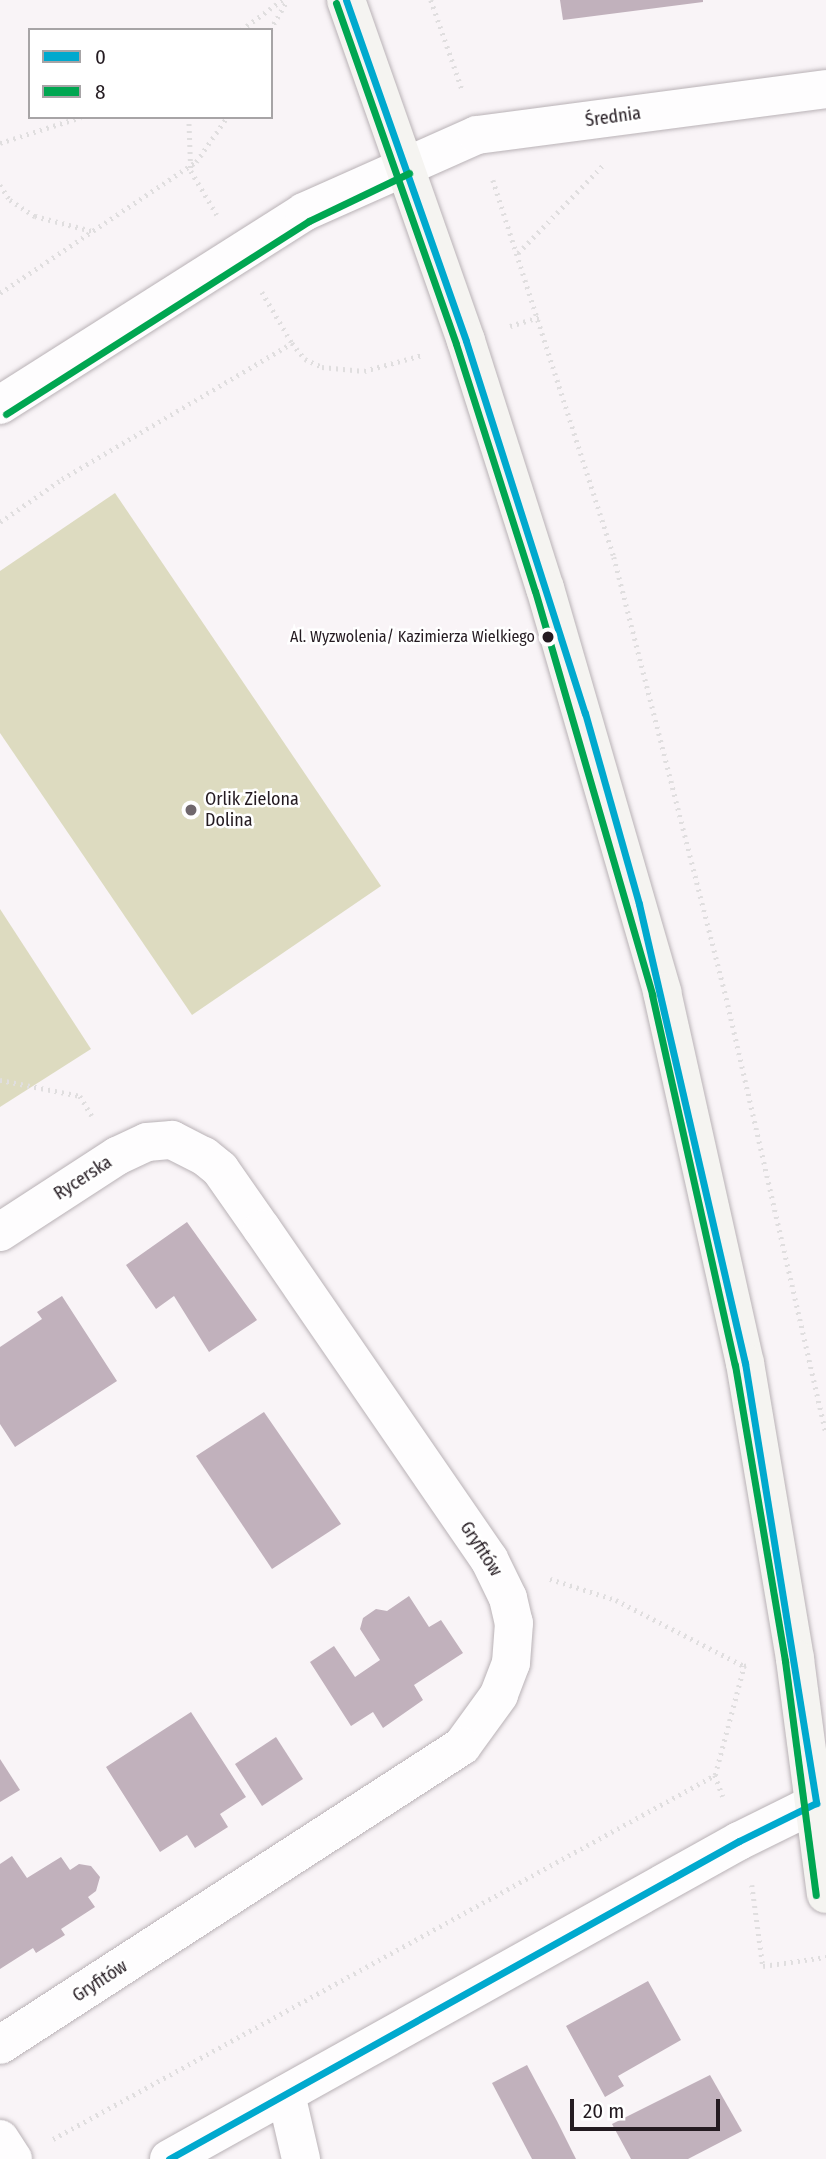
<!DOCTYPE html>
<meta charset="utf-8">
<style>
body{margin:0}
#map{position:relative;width:826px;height:2159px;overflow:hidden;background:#f9f4f7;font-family:"Fira Sans Condensed",sans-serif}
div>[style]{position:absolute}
.green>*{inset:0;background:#dddbc0}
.building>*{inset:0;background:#c1b1bc}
.path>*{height:4.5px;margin-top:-2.25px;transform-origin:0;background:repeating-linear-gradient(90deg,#e0dedf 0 2px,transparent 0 7px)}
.roads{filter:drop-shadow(0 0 2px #b9b2b6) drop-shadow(0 0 2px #b9b2b6)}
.street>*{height:38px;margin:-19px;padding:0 19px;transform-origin:19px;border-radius:19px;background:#fefdfe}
.secondary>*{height:38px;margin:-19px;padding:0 19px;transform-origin:19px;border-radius:19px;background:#f5f4f1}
.bus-1>*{height:7px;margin:-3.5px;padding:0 3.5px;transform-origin:3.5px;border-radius:3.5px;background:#00a9ce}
.bus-2>*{height:7px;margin:-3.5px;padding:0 3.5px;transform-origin:3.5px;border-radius:3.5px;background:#00a651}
.dots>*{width:19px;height:19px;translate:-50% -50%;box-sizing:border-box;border:4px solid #fff;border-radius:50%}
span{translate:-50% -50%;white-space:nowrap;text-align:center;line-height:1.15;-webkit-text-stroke:5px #fff;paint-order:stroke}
.bus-label{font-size:16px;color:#241b21}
.right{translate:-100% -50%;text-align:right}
.street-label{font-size:18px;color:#241b21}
.poi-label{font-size:18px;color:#241b21}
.left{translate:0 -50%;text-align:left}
.legend{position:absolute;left:28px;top:28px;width:245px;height:91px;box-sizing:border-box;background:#fff;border:2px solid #a7a4a6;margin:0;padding:9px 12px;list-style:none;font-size:21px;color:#241b21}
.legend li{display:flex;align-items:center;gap:14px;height:35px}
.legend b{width:35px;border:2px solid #a7a4a6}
.scale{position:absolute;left:570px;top:2099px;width:150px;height:32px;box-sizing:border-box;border:4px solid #241b21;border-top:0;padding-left:9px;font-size:21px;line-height:24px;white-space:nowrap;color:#241b21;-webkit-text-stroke:5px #fff;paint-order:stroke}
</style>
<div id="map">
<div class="green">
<i style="clip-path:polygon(115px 493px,381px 886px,192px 1015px,0 733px,0 571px)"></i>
<i style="clip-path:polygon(0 909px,91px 1049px,0 1107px)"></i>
</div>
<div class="building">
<i style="clip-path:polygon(560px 0,703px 0,703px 2px,563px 20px)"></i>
<i style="clip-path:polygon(187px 1222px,257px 1320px,209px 1352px,174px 1296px,156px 1309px,126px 1265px)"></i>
<i style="clip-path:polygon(62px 1296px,117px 1381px,15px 1447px,0 1424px,0 1347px,42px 1319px,37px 1312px)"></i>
<i style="clip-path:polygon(264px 1412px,341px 1524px,272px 1569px,196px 1456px)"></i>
<i style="clip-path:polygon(409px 1596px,429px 1627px,441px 1620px,463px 1653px,414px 1685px,423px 1700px,383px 1728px,373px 1712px,351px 1726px,310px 1662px,334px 1646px,355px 1677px,380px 1660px,360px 1629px,363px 1618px,376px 1609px,387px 1611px)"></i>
<i style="clip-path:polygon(191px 1712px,246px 1797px,220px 1814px,228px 1827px,195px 1848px,187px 1835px,160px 1852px,106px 1767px)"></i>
<i style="clip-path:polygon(276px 1737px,303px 1779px,262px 1806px,235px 1764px)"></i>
<i style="clip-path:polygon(0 1759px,20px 1790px,0 1802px)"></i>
<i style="clip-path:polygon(12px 1856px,27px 1878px,61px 1857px,70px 1870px,79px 1864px,91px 1866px,100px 1877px,96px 1891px,88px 1897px,95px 1907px,61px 1929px,65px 1935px,36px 1953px,33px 1948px,0 1969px,0 1864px)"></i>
<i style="clip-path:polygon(648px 1981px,681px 2040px,618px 2076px,624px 2086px,605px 2097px,566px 2026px)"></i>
<i style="clip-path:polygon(527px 2065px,557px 2121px,576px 2159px,532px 2159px,492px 2083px)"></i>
<i style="clip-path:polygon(710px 2075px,742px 2131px,688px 2159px,631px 2159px,612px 2124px)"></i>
</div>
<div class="path">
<i style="left:431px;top:0;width:97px;rotate:70.8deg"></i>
<i style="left:241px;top:30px;width:51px;rotate:-36.2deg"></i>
<i style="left:270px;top:30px;width:34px;rotate:-60deg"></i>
<i style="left:189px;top:117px;width:54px;rotate:87.9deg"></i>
<i style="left:191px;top:171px;width:51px;rotate:59.4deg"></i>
<i style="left:0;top:143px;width:85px;rotate:-17.8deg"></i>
<i style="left:493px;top:180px;width:396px;rotate:72.2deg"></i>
<i style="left:614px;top:557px;width:462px;rotate:75.7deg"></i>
<i style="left:728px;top:1005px;width:439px;rotate:77.1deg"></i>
<i style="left:0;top:185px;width:18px;rotate:56deg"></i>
<i style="left:10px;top:200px;width:30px;rotate:33deg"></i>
<i style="left:35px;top:216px;width:59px;rotate:14.7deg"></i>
<i style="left:518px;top:253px;width:122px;rotate:-46deg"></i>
<i style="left:262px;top:292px;width:59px;rotate:59.5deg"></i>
<i style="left:292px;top:343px;width:21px;rotate:51deg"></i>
<i style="left:305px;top:359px;width:19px;rotate:25deg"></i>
<i style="left:322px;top:367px;width:42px;rotate:5.4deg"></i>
<i style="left:364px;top:371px;width:60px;rotate:-15.4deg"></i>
<i style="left:0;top:293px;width:236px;rotate:-33.8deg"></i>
<i style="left:196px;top:162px;width:55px;rotate:-55.4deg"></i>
<i style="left:510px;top:326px;width:31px;rotate:-17deg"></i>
<i style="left:0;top:522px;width:75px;rotate:-34.7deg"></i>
<i style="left:62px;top:479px;width:267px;rotate:-30.6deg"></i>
<i style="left:0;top:1080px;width:82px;rotate:11.3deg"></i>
<i style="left:80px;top:1096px;width:23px;rotate:59deg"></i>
<i style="left:550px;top:1579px;width:69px;rotate:17.7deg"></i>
<i style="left:616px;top:1600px;width:144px;rotate:27.3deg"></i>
<i style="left:715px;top:1775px;width:23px;rotate:70deg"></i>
<i style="left:752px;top:1885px;width:82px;rotate:82.3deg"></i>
<i style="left:763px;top:1966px;width:64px;rotate:-8.1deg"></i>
<i style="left:53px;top:2139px;width:755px;rotate:-28.8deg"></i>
<i style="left:715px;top:1775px;width:113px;rotate:-75.1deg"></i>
<i style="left:744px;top:1666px;width:5px;rotate:-11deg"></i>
</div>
<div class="roads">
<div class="street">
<i style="left:0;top:405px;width:360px;rotate:-32.4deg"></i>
<i style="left:304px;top:212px;width:189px;rotate:-24deg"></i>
<i style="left:477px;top:135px;width:352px;rotate:-7.5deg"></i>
<i style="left:0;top:1232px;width:140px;rotate:-33deg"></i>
<i style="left:117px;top:1156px;width:33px;rotate:-25deg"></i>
<i style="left:147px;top:1142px;width:25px;rotate:-5deg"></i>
<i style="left:172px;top:1140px;width:36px;rotate:27deg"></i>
<i style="left:204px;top:1156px;width:21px;rotate:39deg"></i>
<i style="left:220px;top:1169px;width:73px;rotate:55deg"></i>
<i style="left:262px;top:1229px;width:401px;rotate:55.5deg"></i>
<i style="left:489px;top:1559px;width:43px;rotate:64deg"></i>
<i style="left:508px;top:1598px;width:26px;rotate:77deg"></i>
<i style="left:514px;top:1623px;width:40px;rotate:94.3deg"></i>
<i style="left:511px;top:1663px;width:34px;rotate:111deg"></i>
<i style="left:499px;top:1695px;width:63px;rotate:126deg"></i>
<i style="left:462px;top:1746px;width:550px;rotate:147.09deg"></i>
<i style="left:286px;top:2094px;width:67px;rotate:77deg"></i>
<i style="left:0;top:2139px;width:24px;rotate:57deg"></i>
<i style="left:169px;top:2159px;width:653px;rotate:-29.16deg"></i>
<i style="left:739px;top:1841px;width:97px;rotate:-26.3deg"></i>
</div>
<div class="secondary">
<i style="left:346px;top:0;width:361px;rotate:70.6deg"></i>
<i style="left:466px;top:341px;width:259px;rotate:72.3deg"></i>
<i style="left:545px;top:588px;width:421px;rotate:73.8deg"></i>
<i style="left:662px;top:992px;width:380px;rotate:77.4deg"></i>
<i style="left:745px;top:1363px;width:300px;rotate:80.4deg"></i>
<i style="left:795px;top:1659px;width:237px;rotate:82.5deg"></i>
</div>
</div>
<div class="bus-1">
<i style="left:346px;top:0;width:361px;rotate:70.6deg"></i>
<i style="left:466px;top:341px;width:391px;rotate:72.3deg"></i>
<i style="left:585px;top:713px;width:198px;rotate:74.2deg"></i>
<i style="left:639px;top:904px;width:471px;rotate:77deg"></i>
<i style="left:745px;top:1363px;width:446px;rotate:80.8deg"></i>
<i style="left:169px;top:2159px;width:653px;rotate:-29.16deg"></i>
<i style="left:739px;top:1841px;width:86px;rotate:-26.3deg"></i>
</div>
<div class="bus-2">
<i style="left:336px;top:3px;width:361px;rotate:70.6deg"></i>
<i style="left:456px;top:344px;width:259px;rotate:72.3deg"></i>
<i style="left:535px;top:591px;width:421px;rotate:73.8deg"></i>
<i style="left:652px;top:995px;width:379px;rotate:77.4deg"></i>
<i style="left:735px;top:1365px;width:300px;rotate:80.4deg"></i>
<i style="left:785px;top:1661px;width:236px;rotate:82.5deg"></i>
<i style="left:6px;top:414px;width:359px;rotate:-32.5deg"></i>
<i style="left:309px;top:221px;width:111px;rotate:-25.6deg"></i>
</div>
<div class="dots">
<i style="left:548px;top:637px;background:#241b21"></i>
<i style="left:191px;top:810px;background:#6f676c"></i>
</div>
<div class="bus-label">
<span class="right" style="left:535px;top:637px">Al. Wyzwolenia/ Kazimierza Wielkiego</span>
</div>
<div class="street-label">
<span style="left:613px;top:117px;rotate:-8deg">Średnia</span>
<span style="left:83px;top:1178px;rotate:-33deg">Rycerska</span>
<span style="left:481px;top:1549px;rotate:57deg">Gryfitów</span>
<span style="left:100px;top:1981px;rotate:-33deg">Gryfitów</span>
</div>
<div class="poi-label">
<span class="left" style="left:205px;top:810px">Orlik Zielona<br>Dolina</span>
</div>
<ul class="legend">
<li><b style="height:9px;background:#00a9ce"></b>0</li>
<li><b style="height:9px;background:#00a651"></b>8</li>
</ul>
<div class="scale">20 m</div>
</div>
